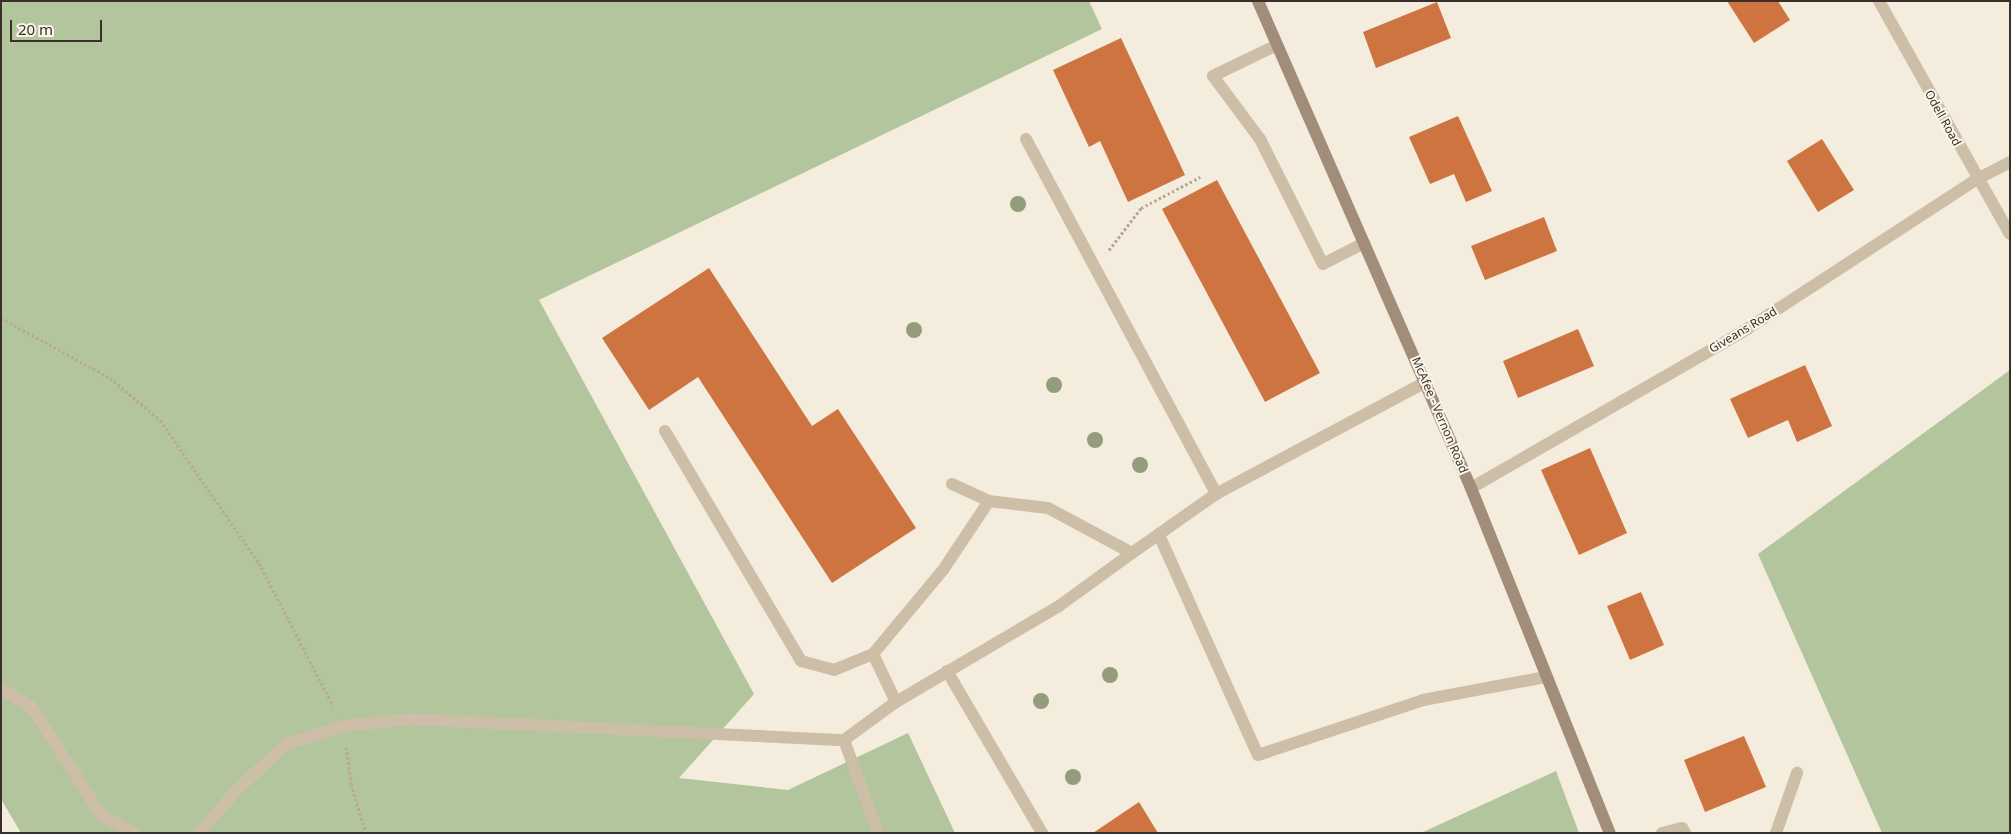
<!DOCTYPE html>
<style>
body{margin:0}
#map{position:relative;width:2011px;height:834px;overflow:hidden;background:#f4ecdd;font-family:"Noto Sans",sans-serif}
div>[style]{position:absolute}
.green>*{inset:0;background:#b2c59c}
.building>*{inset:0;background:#ce7441}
.path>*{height:3px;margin-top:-1.5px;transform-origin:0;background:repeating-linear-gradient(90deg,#b9a892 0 2.5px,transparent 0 5px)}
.lane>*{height:12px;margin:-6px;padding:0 6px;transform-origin:6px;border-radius:6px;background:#cdbea8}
.street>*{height:12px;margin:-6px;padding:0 6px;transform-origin:6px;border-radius:6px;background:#cdbea8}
.secondary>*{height:12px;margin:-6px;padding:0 6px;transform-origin:6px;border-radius:6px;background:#a18d79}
.trees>*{width:16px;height:16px;margin:-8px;border-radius:50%;background:#939c7b}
span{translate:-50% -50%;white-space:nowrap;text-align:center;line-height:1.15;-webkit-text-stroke:4px #fbf5ea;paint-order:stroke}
.street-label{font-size:12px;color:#3a3029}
.frame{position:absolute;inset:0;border:2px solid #3a3029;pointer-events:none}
.scale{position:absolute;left:10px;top:20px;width:92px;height:22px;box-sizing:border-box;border:2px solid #3a3029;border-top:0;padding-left:6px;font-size:15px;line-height:18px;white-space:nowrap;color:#3a3029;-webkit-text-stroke:4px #fbf5ea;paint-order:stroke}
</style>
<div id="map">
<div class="green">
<i style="clip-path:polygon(1px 1px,1089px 1px,1102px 29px,539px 300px,754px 694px,679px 778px,788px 790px,908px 733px,955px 833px,21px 833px,1px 799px)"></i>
<i style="clip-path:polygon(2010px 370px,2010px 833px,1882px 833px,1758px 554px)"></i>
<i style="clip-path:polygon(1556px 771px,1579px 833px,1421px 833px)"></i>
</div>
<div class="building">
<i style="clip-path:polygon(1727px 1px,1778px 1px,1790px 20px,1754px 43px)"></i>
<i style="clip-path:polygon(1437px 2px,1451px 38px,1376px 68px,1363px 32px)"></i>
<i style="clip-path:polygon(1121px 38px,1185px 175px,1128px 202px,1100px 141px,1089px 147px,1053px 70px)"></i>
<i style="clip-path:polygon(1458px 116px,1492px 191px,1466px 202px,1454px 174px,1430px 184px,1409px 137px)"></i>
<i style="clip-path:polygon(1822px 139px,1854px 190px,1818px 212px,1787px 161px)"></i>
<i style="clip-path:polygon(1217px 180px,1320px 373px,1265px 402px,1162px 209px)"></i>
<i style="clip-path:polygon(1544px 217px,1557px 251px,1485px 280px,1471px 246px)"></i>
<i style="clip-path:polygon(709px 268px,812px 426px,838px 409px,916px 528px,832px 583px,698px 377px,649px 410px,602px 338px)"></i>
<i style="clip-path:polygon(1578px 329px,1594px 366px,1518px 398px,1503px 361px)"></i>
<i style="clip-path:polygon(1805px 365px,1832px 426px,1797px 442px,1788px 420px,1748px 438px,1730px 399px)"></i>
<i style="clip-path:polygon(1590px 448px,1627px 533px,1579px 555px,1541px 470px)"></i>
<i style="clip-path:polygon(1641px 592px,1664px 645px,1630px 660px,1607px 606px)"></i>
<i style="clip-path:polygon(1744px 736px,1766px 787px,1705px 812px,1684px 760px)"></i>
<i style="clip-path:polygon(1139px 802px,1158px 833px,1093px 833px)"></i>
</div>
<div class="path">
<i style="left:1109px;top:250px;width:53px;rotate:-52.7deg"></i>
<i style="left:1141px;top:208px;width:67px;rotate:-27.7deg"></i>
<i style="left:1px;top:318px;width:124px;rotate:28.8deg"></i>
<i style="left:110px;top:378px;width:65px;rotate:40deg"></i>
<i style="left:160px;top:420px;width:174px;rotate:55.3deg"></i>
<i style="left:259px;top:563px;width:161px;rotate:62.6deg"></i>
<i style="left:346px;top:747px;width:37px;rotate:82deg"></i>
<i style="left:351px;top:784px;width:51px;rotate:73deg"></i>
</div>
<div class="lane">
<i style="left:1277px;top:45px;width:71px;rotate:154.2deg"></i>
<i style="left:1213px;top:76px;width:79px;rotate:53.3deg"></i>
<i style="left:1260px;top:139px;width:140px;rotate:63.3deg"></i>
<i style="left:1323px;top:264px;width:46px;rotate:-27.1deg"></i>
<i style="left:1026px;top:139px;width:403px;rotate:61.8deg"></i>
<i style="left:665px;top:431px;width:267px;rotate:59.4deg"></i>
<i style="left:801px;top:661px;width:34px;rotate:15deg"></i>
<i style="left:834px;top:670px;width:42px;rotate:-22.3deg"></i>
<i style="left:952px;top:484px;width:41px;rotate:24.7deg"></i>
<i style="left:989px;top:501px;width:59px;rotate:6.8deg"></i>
<i style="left:1048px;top:508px;width:95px;rotate:28.2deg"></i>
<i style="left:1132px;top:553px;width:103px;rotate:-35.1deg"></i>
<i style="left:1216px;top:494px;width:238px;rotate:-28.1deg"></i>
<i style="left:1159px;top:535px;width:241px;rotate:65.8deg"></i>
<i style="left:1258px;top:755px;width:174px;rotate:-18.4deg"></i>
<i style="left:1423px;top:700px;width:125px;rotate:-10.6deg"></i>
<i style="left:947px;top:671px;width:188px;rotate:59.6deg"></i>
<i style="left:1px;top:689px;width:34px;rotate:30deg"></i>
<i style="left:31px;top:706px;width:131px;rotate:57.2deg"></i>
<i style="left:102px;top:816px;width:36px;rotate:28deg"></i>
<i style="left:896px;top:702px;width:53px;rotate:-115.6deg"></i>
<i style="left:873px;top:654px;width:109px;rotate:-50.2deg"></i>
<i style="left:943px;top:570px;width:83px;rotate:-56.3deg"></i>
<i style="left:844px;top:740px;width:99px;rotate:69.9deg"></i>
<i style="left:199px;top:833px;width:56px;rotate:-48.6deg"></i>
<i style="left:236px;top:791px;width:69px;rotate:-43.2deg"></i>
<i style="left:286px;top:744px;width:61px;rotate:-17.2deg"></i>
<i style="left:344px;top:726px;width:65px;rotate:-6.1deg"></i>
<i style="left:409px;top:719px;width:436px;rotate:2.8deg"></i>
<i style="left:844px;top:740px;width:64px;rotate:-36.2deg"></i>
<i style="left:896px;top:702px;width:189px;rotate:-30.5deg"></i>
<i style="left:1059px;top:606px;width:90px;rotate:-36deg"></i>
<i style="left:1662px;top:833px;width:21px;rotate:-14deg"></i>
<i style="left:1682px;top:828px;width:6px;rotate:59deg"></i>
<i style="left:1776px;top:833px;width:64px;rotate:-70.7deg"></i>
</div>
<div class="street">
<i style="left:1879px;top:1px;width:267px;rotate:60.7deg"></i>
<i style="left:1471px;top:488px;width:319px;rotate:-29.9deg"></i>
<i style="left:1747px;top:329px;width:275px;rotate:-33.1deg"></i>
<i style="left:1977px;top:179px;width:37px;rotate:-27deg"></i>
</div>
<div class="secondary">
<i style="left:1258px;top:1px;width:532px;rotate:66.38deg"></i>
<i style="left:1471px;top:488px;width:372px;rotate:68.1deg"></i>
</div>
<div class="trees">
<i style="left:1018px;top:204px"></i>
<i style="left:914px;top:330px"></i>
<i style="left:1054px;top:385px"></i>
<i style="left:1095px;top:440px"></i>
<i style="left:1140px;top:465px"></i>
<i style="left:1110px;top:675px"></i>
<i style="left:1041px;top:701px"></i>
<i style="left:1073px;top:777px"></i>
</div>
<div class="street-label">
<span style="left:1943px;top:118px;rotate:61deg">Odell Road</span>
<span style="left:1743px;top:330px;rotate:-31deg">Giveans Road</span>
<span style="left:1440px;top:415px;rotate:67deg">McAfee - Vernon Road</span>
</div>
<div class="frame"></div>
<div class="scale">20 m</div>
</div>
